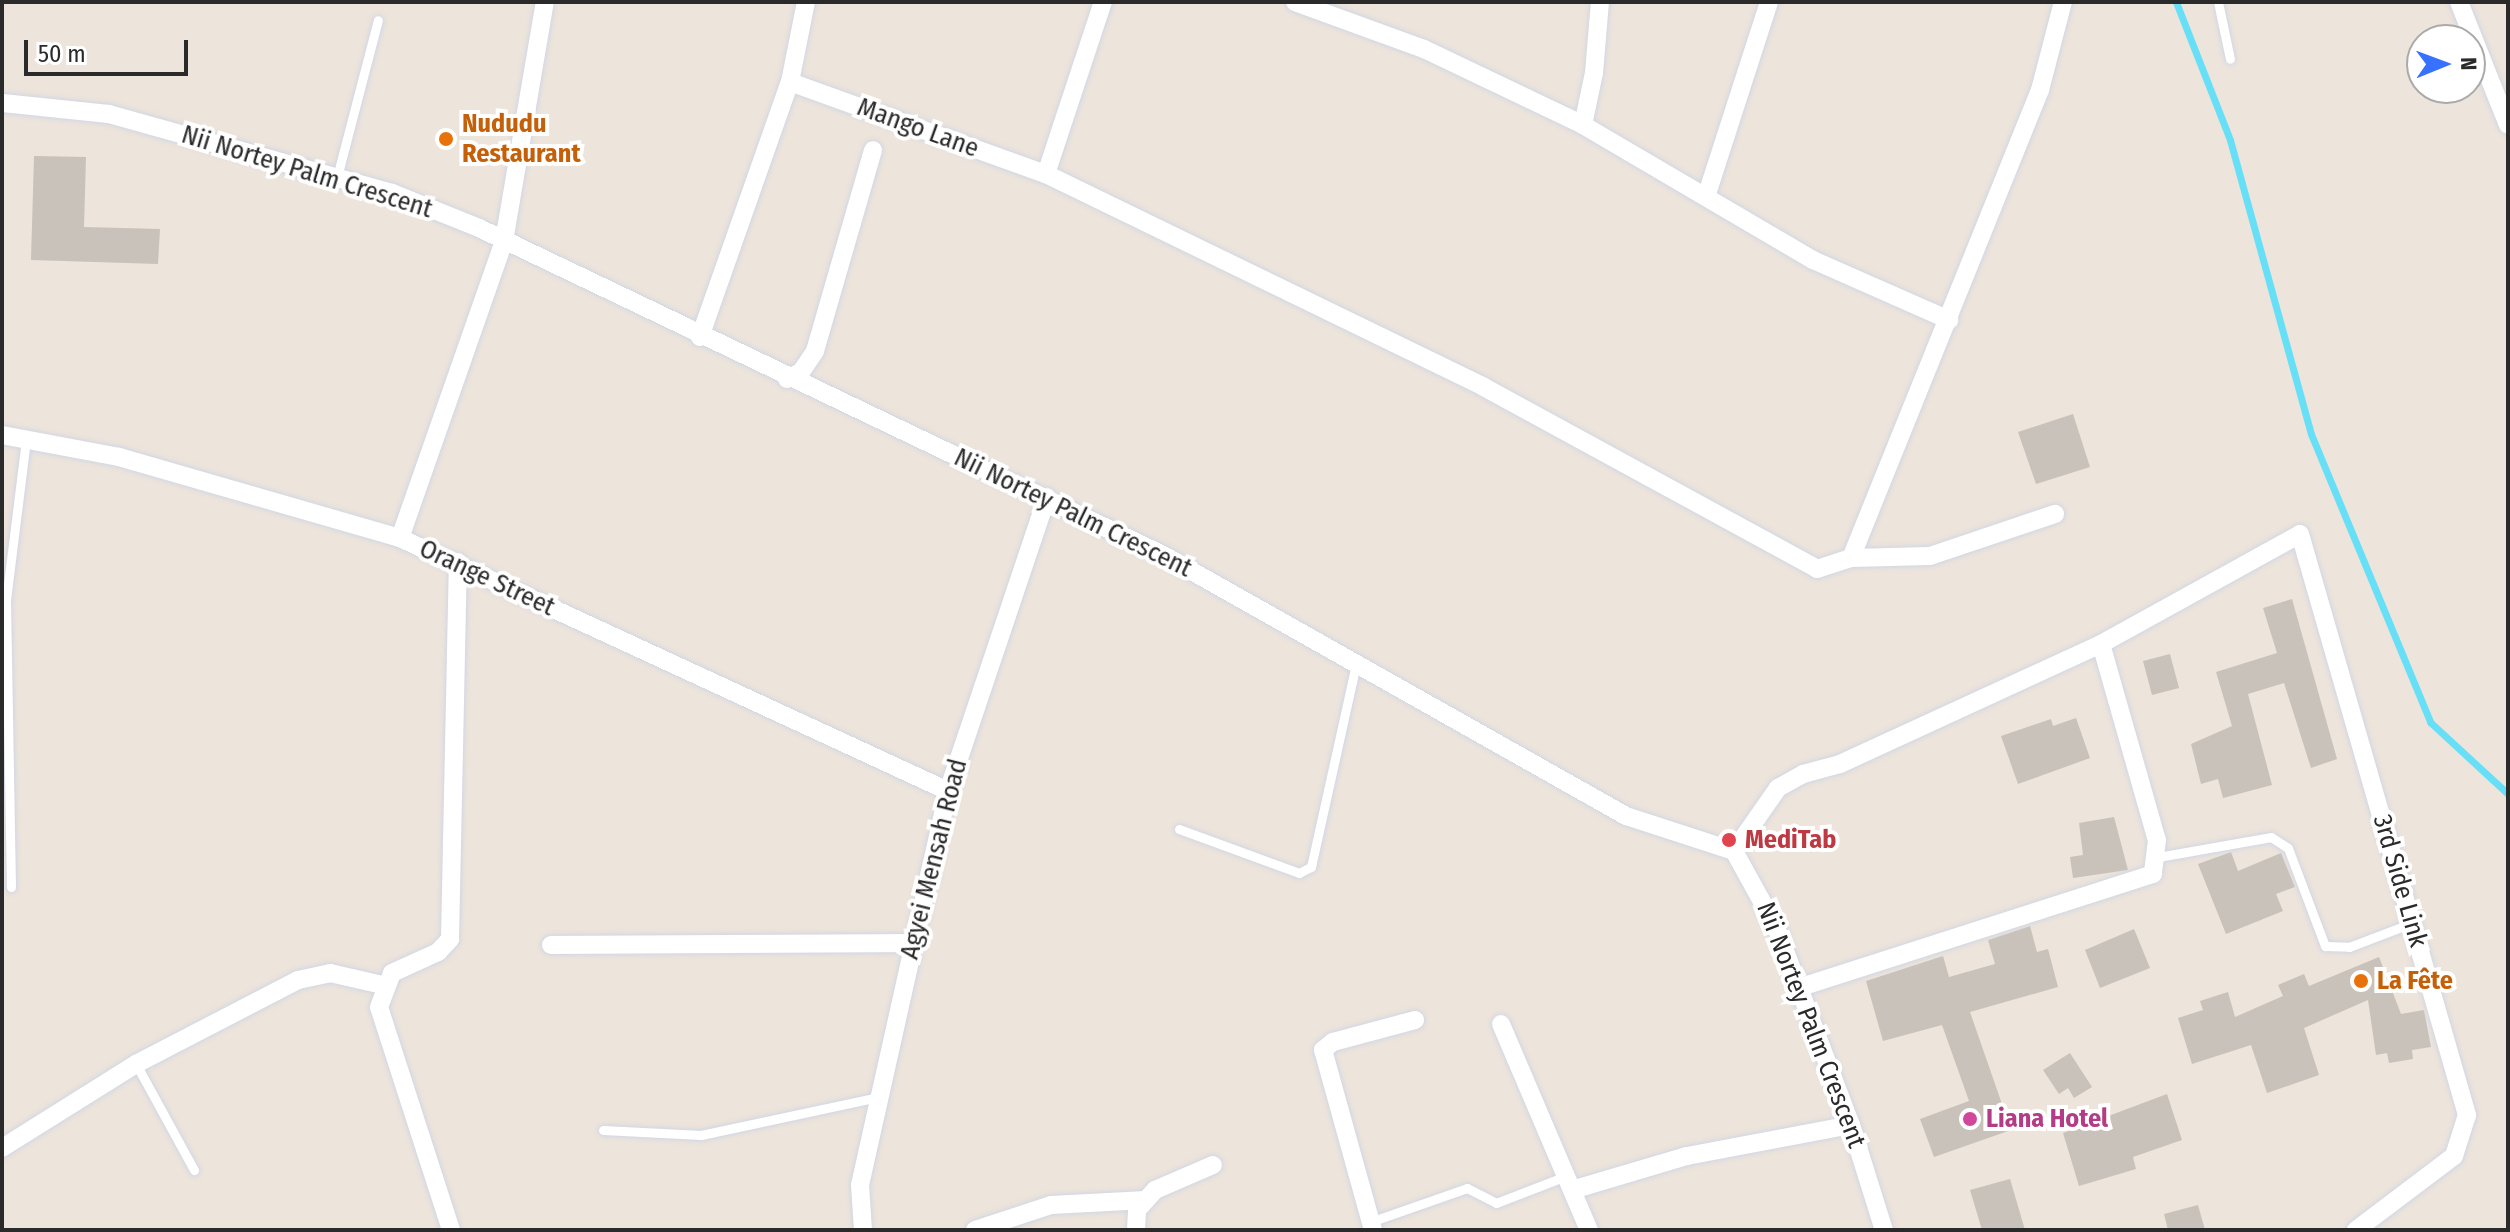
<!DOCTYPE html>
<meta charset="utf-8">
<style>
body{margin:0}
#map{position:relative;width:2510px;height:1232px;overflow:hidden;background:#ede4db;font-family:"Fira Sans Condensed",sans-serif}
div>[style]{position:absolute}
.stream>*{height:7px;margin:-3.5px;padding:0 3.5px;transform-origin:3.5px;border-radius:3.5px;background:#67e0f7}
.building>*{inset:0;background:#c8c2ba}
.roads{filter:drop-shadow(0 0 2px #d1d7e4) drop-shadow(0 0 2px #d1d7e4)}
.service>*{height:9px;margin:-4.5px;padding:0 4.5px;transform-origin:4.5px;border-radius:4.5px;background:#fff}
.minor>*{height:18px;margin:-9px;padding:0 9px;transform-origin:9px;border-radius:9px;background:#fff}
.dots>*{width:22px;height:22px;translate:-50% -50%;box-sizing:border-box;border:4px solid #fff;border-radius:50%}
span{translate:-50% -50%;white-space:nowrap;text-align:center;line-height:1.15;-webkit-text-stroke:8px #fff;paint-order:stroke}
.food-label{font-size:26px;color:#c56008;font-weight:700}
.left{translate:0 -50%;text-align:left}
.street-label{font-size:26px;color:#2a2a2a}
.health-label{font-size:26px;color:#be3a42;font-weight:700}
.hotel-label{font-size:26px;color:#b23c85;font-weight:700}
.frame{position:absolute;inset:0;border:4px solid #2a2a2a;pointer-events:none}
.north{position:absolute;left:2406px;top:24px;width:80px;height:80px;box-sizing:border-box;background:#fff;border:2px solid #aaa;border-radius:50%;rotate:89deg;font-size:22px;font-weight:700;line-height:32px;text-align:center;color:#2a2a2a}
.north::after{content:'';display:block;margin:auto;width:28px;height:36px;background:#3772ff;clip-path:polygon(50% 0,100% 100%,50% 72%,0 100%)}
.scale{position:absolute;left:24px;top:40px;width:164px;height:36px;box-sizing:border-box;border:4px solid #2a2a2a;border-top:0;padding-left:10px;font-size:24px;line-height:28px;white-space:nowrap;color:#2a2a2a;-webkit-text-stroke:6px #fff;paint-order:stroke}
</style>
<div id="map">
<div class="stream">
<i style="left:2176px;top:2px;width:148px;rotate:68.6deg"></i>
<i style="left:2230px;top:140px;width:305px;rotate:74.6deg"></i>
<i style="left:2311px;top:434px;width:312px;rotate:67.5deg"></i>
<i style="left:2430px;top:722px;width:106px;rotate:42.7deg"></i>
</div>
<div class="building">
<i style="clip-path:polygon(34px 156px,86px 157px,84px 227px,160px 229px,158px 264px,31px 260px)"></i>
<i style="clip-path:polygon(2073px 414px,2090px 467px,2036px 484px,2018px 432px)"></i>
<i style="clip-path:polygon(2292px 599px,2337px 759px,2311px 768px,2284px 683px,2248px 694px,2272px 785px,2223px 798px,2218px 779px,2201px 784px,2191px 744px,2232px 726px,2216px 672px,2277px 653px,2263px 608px)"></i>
<i style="clip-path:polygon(2170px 654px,2179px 688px,2152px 695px,2143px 661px)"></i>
<i style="clip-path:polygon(2076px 718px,2090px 758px,2018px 784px,2001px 736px,2051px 719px,2053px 726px)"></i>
<i style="clip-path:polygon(2114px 817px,2128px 870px,2073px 878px,2070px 857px,2083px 855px,2079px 823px)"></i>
<i style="clip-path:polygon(2231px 852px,2238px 871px,2281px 853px,2295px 887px,2276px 894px,2283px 911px,2226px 934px,2198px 864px)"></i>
<i style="clip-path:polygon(2030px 926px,2037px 952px,2048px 949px,2058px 987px,1970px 1012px,2011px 1130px,1934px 1157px,1920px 1119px,1969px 1101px,1942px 1025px,1883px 1041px,1866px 981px,1943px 956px,1949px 977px,1995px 964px,1988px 940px)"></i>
<i style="clip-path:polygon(2134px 929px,2150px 968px,2100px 988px,2085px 950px)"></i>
<i style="clip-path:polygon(2379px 957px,2401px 1014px,2424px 1010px,2431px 1047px,2412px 1050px,2413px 1059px,2389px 1063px,2387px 1053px,2376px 1055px,2368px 1000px,2304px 1028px,2319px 1075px,2267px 1093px,2251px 1045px,2192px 1064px,2178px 1018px,2203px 1010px,2200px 1001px,2228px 992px,2235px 1017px,2283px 996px,2278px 985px,2304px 974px,2309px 986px)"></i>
<i style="clip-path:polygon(2070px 1053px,2092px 1087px,2074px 1098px,2068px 1088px,2059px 1094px,2043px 1070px)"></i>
<i style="clip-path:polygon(2167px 1094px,2182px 1140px,2133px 1157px,2136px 1169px,2079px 1186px,2063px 1133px)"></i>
<i style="clip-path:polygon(2010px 1179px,2025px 1230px,1982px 1230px,1970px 1190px)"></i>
<i style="clip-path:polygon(2198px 1205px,2205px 1230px,2168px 1230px,2164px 1214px)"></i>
</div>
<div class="roads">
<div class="service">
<i style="left:2218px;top:2px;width:58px;rotate:78.1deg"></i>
<i style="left:337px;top:177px;width:162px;rotate:-75.4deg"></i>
<i style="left:1179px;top:829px;width:128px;rotate:20.1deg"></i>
<i style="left:1299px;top:873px;width:13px;rotate:-27deg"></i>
<i style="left:1311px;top:867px;width:208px;rotate:-77.5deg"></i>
<i style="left:2158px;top:857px;width:115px;rotate:-10deg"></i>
<i style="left:2271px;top:837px;width:20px;rotate:33deg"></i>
<i style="left:2288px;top:848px;width:105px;rotate:69.3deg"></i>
<i style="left:2325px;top:946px;width:24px;rotate:2deg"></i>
<i style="left:2349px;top:947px;width:67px;rotate:-20.9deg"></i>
<i style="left:11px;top:887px;width:287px;rotate:-91deg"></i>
<i style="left:6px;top:600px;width:162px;rotate:-82.9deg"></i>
<i style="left:136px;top:1064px;width:121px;rotate:61.3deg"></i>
<i style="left:603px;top:1130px;width:98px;rotate:2.9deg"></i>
<i style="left:701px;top:1135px;width:182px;rotate:-12.1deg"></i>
<i style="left:1370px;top:1222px;width:103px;rotate:-19.3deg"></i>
<i style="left:1467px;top:1188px;width:33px;rotate:27deg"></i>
<i style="left:1496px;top:1203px;width:75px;rotate:-21.1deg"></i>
</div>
<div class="minor">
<i style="left:1295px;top:2px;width:137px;rotate:20deg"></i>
<i style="left:1424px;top:49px;width:176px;rotate:25.5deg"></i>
<i style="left:1583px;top:125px;width:267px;rotate:30.4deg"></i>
<i style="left:1813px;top:260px;width:149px;rotate:23.8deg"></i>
<i style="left:2459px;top:2px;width:132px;rotate:68.3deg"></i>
<i style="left:790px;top:82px;width:272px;rotate:19.8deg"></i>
<i style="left:1046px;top:174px;width:485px;rotate:25.9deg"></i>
<i style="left:1482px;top:386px;width:382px;rotate:28.6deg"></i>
<i style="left:1817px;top:569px;width:36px;rotate:-18deg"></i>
<i style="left:1851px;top:558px;width:505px;rotate:-68.01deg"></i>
<i style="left:2040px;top:90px;width:91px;rotate:-75.4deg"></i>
<i style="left:2px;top:103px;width:108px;rotate:5.9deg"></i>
<i style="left:109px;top:114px;width:294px;rotate:15.6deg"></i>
<i style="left:392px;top:193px;width:94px;rotate:21.9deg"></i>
<i style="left:479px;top:228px;width:760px;rotate:25.55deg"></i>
<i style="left:1165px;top:556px;width:529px;rotate:29.42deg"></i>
<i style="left:1626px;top:816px;width:114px;rotate:18deg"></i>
<i style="left:1734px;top:851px;width:87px;rotate:61.1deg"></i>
<i style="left:1776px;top:927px;width:212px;rotate:69.3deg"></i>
<i style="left:1851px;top:1125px;width:110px;rotate:72.6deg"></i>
<i style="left:1583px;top:125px;width:53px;rotate:-78.1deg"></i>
<i style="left:1594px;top:73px;width:71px;rotate:-85.2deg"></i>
<i style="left:1046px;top:174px;width:181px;rotate:-71.7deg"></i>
<i style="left:1707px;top:194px;width:202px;rotate:-72.1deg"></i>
<i style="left:700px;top:337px;width:270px;rotate:-70.6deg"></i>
<i style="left:790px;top:82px;width:82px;rotate:-78.7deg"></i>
<i style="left:787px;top:379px;width:16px;rotate:-27deg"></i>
<i style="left:801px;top:372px;width:25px;rotate:-56deg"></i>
<i style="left:815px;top:351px;width:209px;rotate:-73.9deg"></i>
<i style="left:2px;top:435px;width:119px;rotate:10.6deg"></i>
<i style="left:119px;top:457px;width:292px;rotate:16.1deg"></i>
<i style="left:400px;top:538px;width:604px;rotate:24.78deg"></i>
<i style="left:400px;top:538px;width:315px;rotate:-70.7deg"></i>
<i style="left:504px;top:241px;width:242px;rotate:-80.3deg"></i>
<i style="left:1851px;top:558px;width:79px;rotate:-1.5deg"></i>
<i style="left:1930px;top:556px;width:132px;rotate:-18.6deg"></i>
<i style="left:2101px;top:644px;width:227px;rotate:-28.9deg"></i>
<i style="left:2300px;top:534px;width:605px;rotate:73.96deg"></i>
<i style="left:2467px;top:1115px;width:43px;rotate:107.6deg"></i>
<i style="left:2454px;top:1156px;width:123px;rotate:142.9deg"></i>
<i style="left:1734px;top:851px;width:77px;rotate:-55.1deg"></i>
<i style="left:1778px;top:788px;width:29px;rotate:-29deg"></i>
<i style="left:1803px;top:774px;width:38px;rotate:-15deg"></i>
<i style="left:1840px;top:764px;width:287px;rotate:-24.7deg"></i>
<i style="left:2101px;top:644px;width:204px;rotate:74.1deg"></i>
<i style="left:2157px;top:840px;width:34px;rotate:97deg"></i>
<i style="left:2153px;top:874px;width:373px;rotate:162.2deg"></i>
<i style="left:551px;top:945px;width:361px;rotate:-0.3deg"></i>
<i style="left:1501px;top:1024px;width:224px;rotate:66.9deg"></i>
<i style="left:2px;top:1148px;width:158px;rotate:-32.1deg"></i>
<i style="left:136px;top:1064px;width:182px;rotate:-27.4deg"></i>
<i style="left:298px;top:980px;width:33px;rotate:-12deg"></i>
<i style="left:330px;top:973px;width:54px;rotate:12.8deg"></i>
<i style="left:1572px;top:1190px;width:120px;rotate:-16.5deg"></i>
<i style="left:1687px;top:1156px;width:167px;rotate:-10.7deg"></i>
<i style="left:451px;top:1230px;width:234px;rotate:-107.9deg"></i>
<i style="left:379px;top:1007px;width:36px;rotate:-69deg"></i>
<i style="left:392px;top:973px;width:51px;rotate:-24.5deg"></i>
<i style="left:438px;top:952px;width:18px;rotate:-47deg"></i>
<i style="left:450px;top:939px;width:377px;rotate:-88.8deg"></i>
<i style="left:863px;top:1230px;width:45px;rotate:-93.8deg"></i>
<i style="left:860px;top:1185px;width:404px;rotate:-77.4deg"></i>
<i style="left:948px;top:791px;width:310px;rotate:-71.4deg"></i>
<i style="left:975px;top:1230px;width:80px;rotate:-18.2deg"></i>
<i style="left:1051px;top:1205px;width:95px;rotate:-3deg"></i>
<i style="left:1136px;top:1230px;width:20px;rotate:-87deg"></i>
<i style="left:1137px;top:1210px;width:27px;rotate:-48deg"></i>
<i style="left:1155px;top:1190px;width:63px;rotate:-23.3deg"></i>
<i style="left:1373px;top:1230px;width:187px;rotate:-105.5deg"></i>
<i style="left:1323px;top:1050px;width:13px;rotate:-39deg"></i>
<i style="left:1333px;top:1042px;width:85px;rotate:-15deg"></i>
</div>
</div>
<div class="dots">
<i style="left:446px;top:139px;background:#e8710a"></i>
<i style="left:1729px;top:840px;background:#e0444e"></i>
<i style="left:2361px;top:981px;background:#e8710a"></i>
<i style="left:1970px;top:1119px;background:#d1479c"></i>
</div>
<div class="food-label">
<span class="left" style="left:462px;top:139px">Nududu<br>Restaurant</span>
<span class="left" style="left:2377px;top:981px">La Fête</span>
</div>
<div class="street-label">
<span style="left:918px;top:128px;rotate:20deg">Mango Lane</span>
<span style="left:307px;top:172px;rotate:17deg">Nii Nortey Palm Crescent</span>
<span style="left:1073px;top:513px;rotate:26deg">Nii Nortey Palm Crescent</span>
<span style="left:487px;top:578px;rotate:25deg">Orange Street</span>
<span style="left:934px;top:859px;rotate:-76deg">Agyei Mensah Road</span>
<span style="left:2400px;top:881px;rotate:74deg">3rd Side Link</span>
<span style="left:1811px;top:1025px;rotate:69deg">Nii Nortey Palm Crescent</span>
</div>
<div class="health-label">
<span class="left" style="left:1745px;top:840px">MediTab</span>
</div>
<div class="hotel-label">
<span class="left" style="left:1986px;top:1119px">Liana Hotel</span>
</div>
<div class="frame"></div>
<div class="north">N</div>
<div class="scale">50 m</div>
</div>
